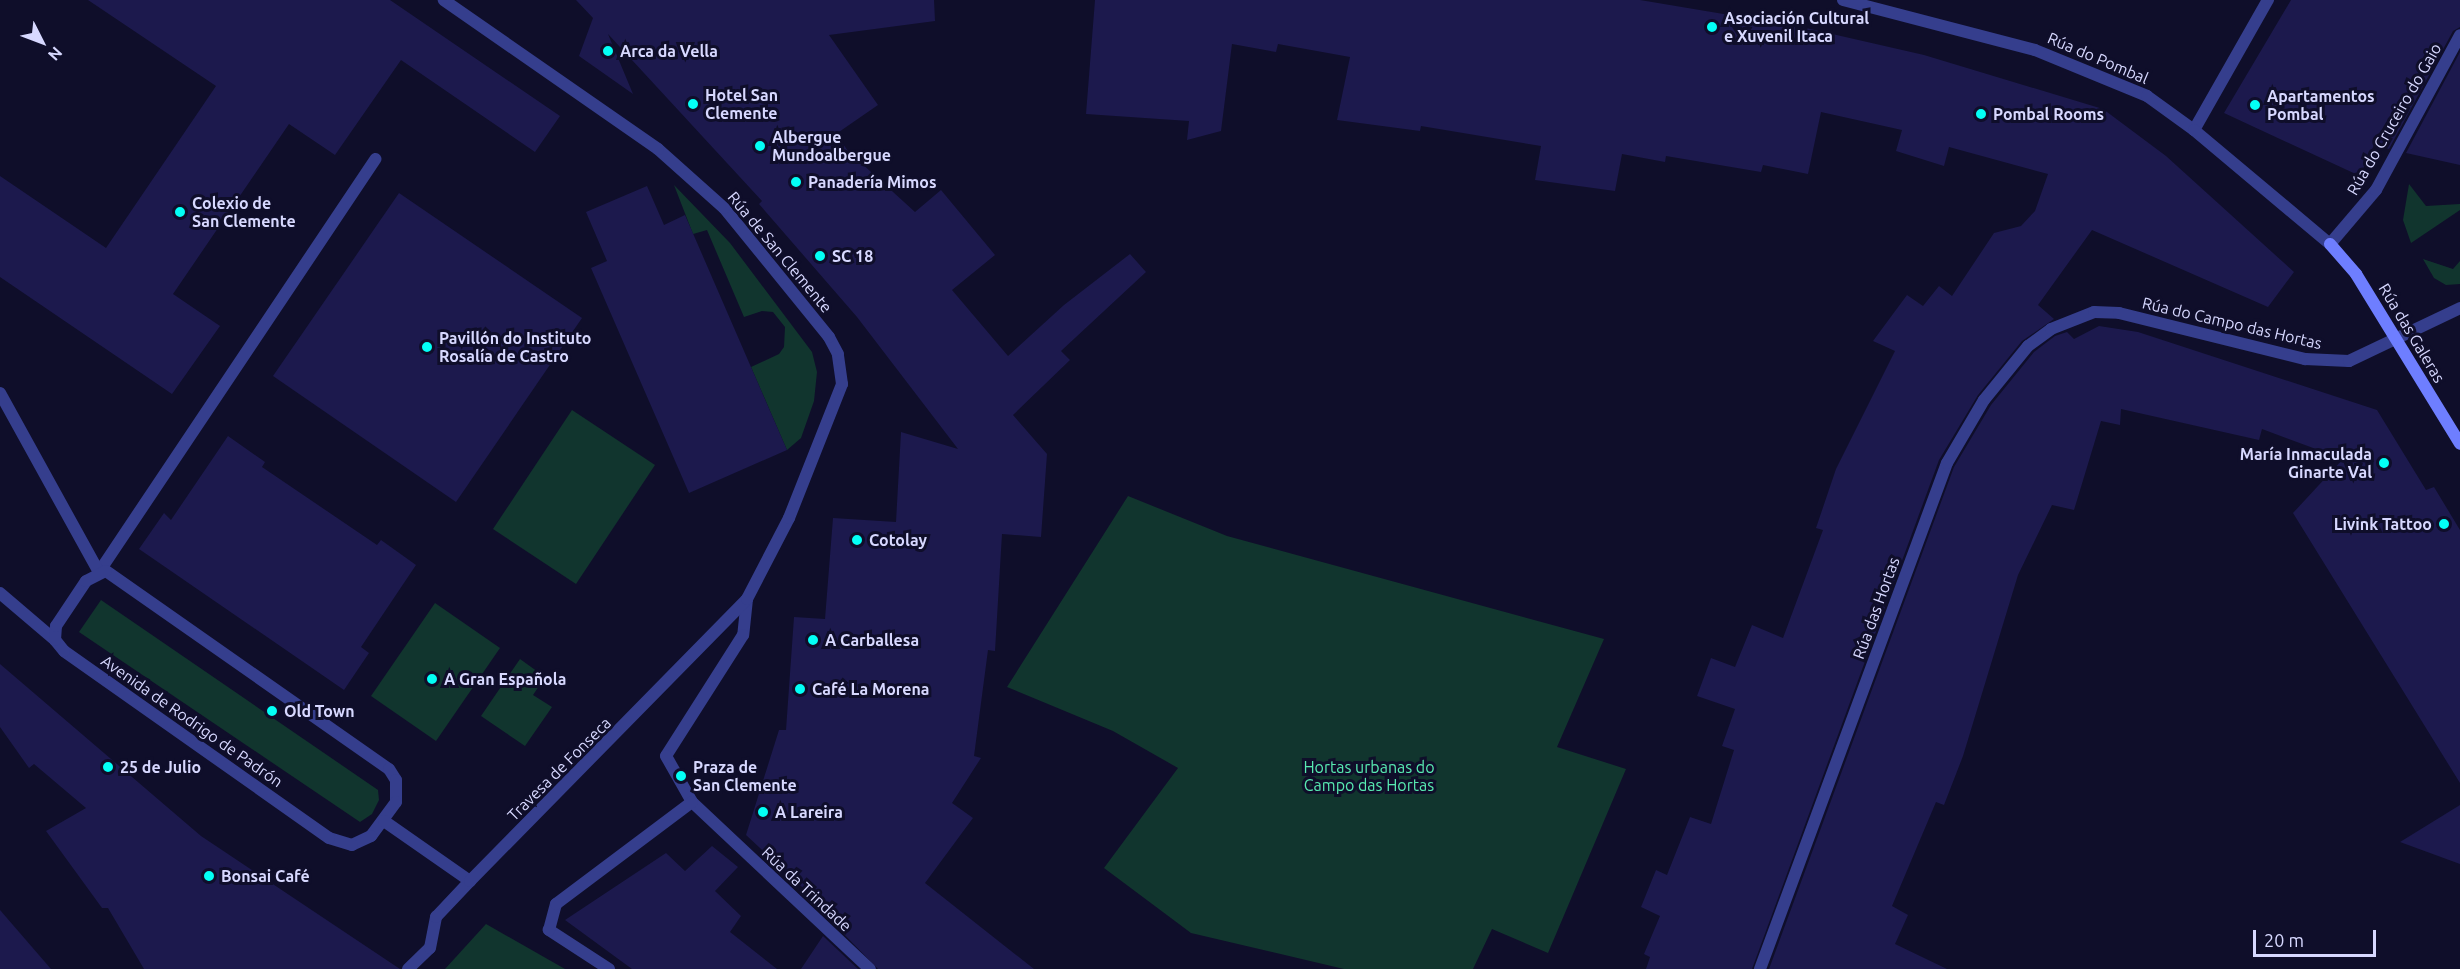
<!DOCTYPE html>
<meta charset="utf-8">
<style>
body{margin:0}
#map{position:relative;width:2460px;height:969px;overflow:hidden;background:#0f0e2a;font-family:Ubuntu,sans-serif}
div>[style]{position:absolute}
.green>*{inset:0;background:#11352e}
.building>*{inset:0;background:#1c194d}
.service>*{height:12px;margin:-6px;padding:0 6px;transform-origin:6px;border-radius:6px;background:#353e8d}
.pedestrian>*{height:12px;margin:-6px;padding:0 6px;transform-origin:6px;border-radius:6px;background:#353e8d}
.minor>*{height:12px;margin:-6px;padding:0 6px;transform-origin:6px;border-radius:6px;background:#353e8d}
.tertiary>*{height:12px;margin:-6px;padding:0 6px;transform-origin:6px;border-radius:6px;background:#353e8d}
.secondary>*{height:12px;margin:-6px;padding:0 6px;transform-origin:6px;border-radius:6px;background:#6e7eff}
.dots>*{width:16px;height:16px;translate:-50% -50%;box-sizing:border-box;border:3px solid #0f0e2a;border-radius:50%}
span{translate:-50% -50%;white-space:nowrap;text-align:center;line-height:1.15;-webkit-text-stroke:6px #0f0e2a;paint-order:stroke}
.poi-label{font-size:16px;color:#d7d8ff;font-weight:700}
.left{translate:0 -50%;text-align:left}
.right{translate:-100% -50%;text-align:right}
.street-label{font-size:16px;color:#d7d8ff}
.park-label{font-size:16px;color:#58eab1}
.north{position:absolute;left:12px;top:12px;width:60px;height:60px;-webkit-text-stroke:4px #0f0e2a;paint-order:stroke;rotate:132deg;font-size:16px;font-weight:700;line-height:24px;text-align:center;color:#d7d8ff}
.north::after{content:'';display:block;margin:auto;width:21px;height:27px;background:#d7d8ff;clip-path:polygon(50% 0,100% 100%,50% 72%,0 100%)}
.scale{position:absolute;left:2253px;top:930px;width:123px;height:27px;box-sizing:border-box;border:3px solid #d7d8ff;border-top:0;padding-left:8px;font-size:18px;line-height:21px;white-space:nowrap;color:#d7d8ff;-webkit-text-stroke:4px #0f0e2a;paint-order:stroke}
</style>
<div id="map">
<div class="green">
<i style="clip-path:polygon(2409px 184px,2426px 206px,2460px 204px,2460px 210px,2411px 243px,2403px 220px)"></i>
<i style="clip-path:polygon(674px 185px,730px 243px,812px 352px,817px 372px,814px 401px,801px 438px,787px 450px,751px 367px,779px 354px,784px 347px,785px 327px,773px 312px,762px 311px,744px 317px,707px 230px,693px 234px)"></i>
<i style="clip-path:polygon(2423px 259px,2453px 269px,2460px 261px,2460px 284px,2446px 285px,2434px 278px)"></i>
<i style="clip-path:polygon(572px 410px,655px 465px,576px 584px,493px 529px)"></i>
<i style="clip-path:polygon(1128px 496px,1227px 536px,1604px 639px,1557px 747px,1626px 769px,1548px 953px,1492px 929px,1473px 969px,1344px 969px,1191px 933px,1104px 868px,1178px 768px,1113px 731px,1007px 687px)"></i>
<i style="clip-path:polygon(101px 600px,378px 790px,379px 800px,372px 814px,360px 822px,79px 632px)"></i>
<i style="clip-path:polygon(435px 603px,500px 648px,436px 741px,371px 696px)"></i>
<i style="clip-path:polygon(520px 659px,545px 677px,533px 695px,552px 707px,525px 746px,481px 716px)"></i>
<i style="clip-path:polygon(486px 924px,565px 969px,445px 969px)"></i>
</div>
<div class="building">
<i style="clip-path:polygon(88px 0,390px 0,560px 116px,535px 152px,401px 60px,335px 155px,289px 124px,173px 294px,220px 326px,172px 394px,0 277px,0 176px,106px 248px,216px 86px)"></i>
<i style="clip-path:polygon(576px 0,934px 0,935px 21px,829px 35px,878px 105px,836px 134px,848px 151px,915px 212px,941px 190px,995px 255px,952px 290px,1008px 356px,1064px 305px,1130px 254px,1146px 272px,1061px 351px,1070px 360px,1013px 415px,1047px 454px,1041px 537px,1002px 534px,995px 651px,988px 650px,974px 756px,981px 758px,952px 803px,973px 818px,925px 883px,1034px 969px,878px 969px,832px 922px,834px 920px,814px 902px,816px 900px,746px 835px,779px 730px,786px 730px,794px 617px,825px 619px,833px 518px,896px 522px,901px 432px,958px 449px,857px 317px,759px 204px,762px 201px,608px 34px,633px 94px,579px 56px,593px 18px)"></i>
<i style="clip-path:polygon(1095px 0,1640px 0,1806px 28px,1924px 55px,2103px 109px,2166px 156px,2294px 272px,2268px 307px,2092px 230px,2038px 305px,2054px 319px,2022px 341px,1978px 395px,1939px 460px,1752px 969px,1646px 969px,1650px 957px,1644px 954px,1660px 916px,1641px 907px,1656px 870px,1667px 875px,1690px 817px,1711px 824px,1734px 750px,1722px 746px,1735px 709px,1697px 696px,1711px 658px,1735px 667px,1752px 625px,1783px 638px,1823px 530px,1816px 528px,1836px 469px,1895px 351px,1873px 341px,1907px 295px,1923px 306px,1939px 286px,1952px 296px,1994px 233px,2021px 226px,2035px 211px,2048px 174px,1949px 147px,1944px 166px,1896px 151px,1902px 130px,1821px 112px,1808px 174px,1763px 165px,1761px 172px,1666px 156px,1665px 162px,1622px 154px,1615px 191px,1535px 180px,1541px 146px,1421px 126px,1420px 131px,1337px 120px,1350px 57px,1278px 44px,1276px 52px,1232px 44px,1221px 131px,1187px 140px,1189px 121px,1086px 114px)"></i>
<i style="clip-path:polygon(2291px 0,2460px 0,2460px 27px,2453px 31px,2389px 149px,2374px 145px,2360px 176px,2224px 113px)"></i>
<i style="clip-path:polygon(2460px 52px,2460px 165px,2406px 153px)"></i>
<i style="clip-path:polygon(647px 186px,664px 225px,685px 215px,787px 450px,689px 493px,591px 268px,607px 261px,586px 212px)"></i>
<i style="clip-path:polygon(399px 193px,582px 318px,456px 502px,273px 376px)"></i>
<i style="clip-path:polygon(2099px 326px,2138px 332px,2377px 410px,2426px 490px,2434px 487px,2460px 530px,2460px 783px,2293px 513px,2343px 459px,2262px 429px,2259px 440px,2121px 409px,2120px 425px,2101px 421px,2074px 510px,2052px 505px,2018px 575px,1963px 756px,1944px 805px,1936px 802px,1892px 906px,1908px 915px,1895px 944px,1947px 969px,1769px 969px,1954px 467px,1991px 405px,2034px 352px,2055px 336px,2067px 332px,2074px 339px)"></i>
<i style="clip-path:polygon(228px 436px,265px 462px,262px 467px,377px 545px,381px 540px,416px 565px,361px 647px,369px 653px,344px 690px,139px 549px,164px 513px,171px 520px)"></i>
<i style="clip-path:polygon(0 664px,201px 836px,400px 969px,144px 969px,108px 908px,102px 908px,46px 831px,86px 808px,34px 764px,29px 768px,0 727px)"></i>
<i style="clip-path:polygon(2460px 805px,2460px 864px,2400px 842px)"></i>
<i style="clip-path:polygon(712px 846px,738px 867px,715px 891px,741px 916px,730px 932px,777px 969px,632px 969px,565px 920px,666px 853px,685px 871px)"></i>
<i style="clip-path:polygon(0 910px,51px 969px,0 969px)"></i>
<i style="clip-path:polygon(823px 936px,858px 969px,801px 969px)"></i>
</div>
<div class="service">
<i style="left:99px;top:572px;width:497px;rotate:-56.2deg"></i>
</div>
<div class="pedestrian">
<i style="left:0;top:593px;width:72px;rotate:40.5deg"></i>
<i style="left:747px;top:599px;width:36px;rotate:96deg"></i>
<i style="left:743px;top:635px;width:143px;rotate:122.5deg"></i>
<i style="left:666px;top:756px;width:53px;rotate:60.5deg"></i>
<i style="left:692px;top:802px;width:244px;rotate:43.2deg"></i>
<i style="left:408px;top:969px;width:30px;rotate:-44deg"></i>
<i style="left:430px;top:948px;width:32px;rotate:-79deg"></i>
<i style="left:436px;top:917px;width:50px;rotate:-46.6deg"></i>
<i style="left:609px;top:969px;width:72px;rotate:-147deg"></i>
<i style="left:549px;top:930px;width:27px;rotate:-75deg"></i>
<i style="left:556px;top:904px;width:170px;rotate:-36.9deg"></i>
</div>
<div class="minor">
<i style="left:2194px;top:130px;width:150px;rotate:-60.4deg"></i>
<i style="left:2330px;top:244px;width:71px;rotate:-49.6deg"></i>
<i style="left:2376px;top:190px;width:176px;rotate:-61.5deg"></i>
<i style="left:0;top:393px;width:205px;rotate:61.1deg"></i>
<i style="left:106px;top:571px;width:345px;rotate:35deg"></i>
<i style="left:389px;top:769px;width:13px;rotate:58deg"></i>
<i style="left:396px;top:780px;width:22px;rotate:90deg"></i>
<i style="left:396px;top:802px;width:42px;rotate:126.3deg"></i>
<i style="left:371px;top:836px;width:21px;rotate:155deg"></i>
<i style="left:352px;top:845px;width:24px;rotate:-163deg"></i>
<i style="left:329px;top:838px;width:324px;rotate:-144.8deg"></i>
<i style="left:64px;top:651px;width:14px;rotate:-129deg"></i>
<i style="left:55px;top:640px;width:14px;rotate:-86deg"></i>
<i style="left:56px;top:626px;width:54px;rotate:-56.3deg"></i>
<i style="left:86px;top:581px;width:22px;rotate:-27deg"></i>
<i style="left:384px;top:821px;width:105px;rotate:34.9deg"></i>
<i style="left:470px;top:881px;width:395px;rotate:-45.5deg"></i>
<i style="left:747px;top:599px;width:91px;rotate:-62.6deg"></i>
<i style="left:789px;top:518px;width:144px;rotate:-68.4deg"></i>
<i style="left:842px;top:384px;width:30px;rotate:-98deg"></i>
<i style="left:838px;top:354px;width:19px;rotate:-118deg"></i>
<i style="left:829px;top:337px;width:166px;rotate:-129.1deg"></i>
<i style="left:724px;top:208px;width:89px;rotate:-138.2deg"></i>
<i style="left:658px;top:149px;width:261px;rotate:-145.2deg"></i>
<i style="left:1760px;top:969px;width:539px;rotate:-69.72deg"></i>
<i style="left:1947px;top:463px;width:73px;rotate:-59.6deg"></i>
<i style="left:1984px;top:400px;width:70px;rotate:-50.8deg"></i>
<i style="left:2028px;top:346px;width:29px;rotate:-36deg"></i>
<i style="left:2051px;top:329px;width:46px;rotate:-21.6deg"></i>
<i style="left:2094px;top:312px;width:25px;rotate:2deg"></i>
<i style="left:2119px;top:313px;width:192px;rotate:13.9deg"></i>
<i style="left:2305px;top:359px;width:44px;rotate:2.6deg"></i>
<i style="left:2349px;top:361px;width:123px;rotate:-25.5deg"></i>
</div>
<div class="tertiary">
<i style="left:1843px;top:0;width:198px;rotate:14.6deg"></i>
<i style="left:2035px;top:50px;width:121px;rotate:22.3deg"></i>
<i style="left:2147px;top:96px;width:58px;rotate:35.9deg"></i>
<i style="left:2194px;top:130px;width:177px;rotate:40deg"></i>
</div>
<div class="secondary">
<i style="left:2330px;top:244px;width:40px;rotate:49deg"></i>
<i style="left:2356px;top:274px;width:199px;rotate:58.5deg"></i>
</div>
<div class="dots">
<i style="left:1712px;top:27px;background:#03fff6"></i>
<i style="left:608px;top:51px;background:#03fff6"></i>
<i style="left:693px;top:104px;background:#03fff6"></i>
<i style="left:2255px;top:105px;background:#03fff6"></i>
<i style="left:1981px;top:114px;background:#03fff6"></i>
<i style="left:760px;top:146px;background:#03fff6"></i>
<i style="left:796px;top:182px;background:#03fff6"></i>
<i style="left:180px;top:212px;background:#03fff6"></i>
<i style="left:820px;top:256px;background:#03fff6"></i>
<i style="left:427px;top:347px;background:#03fff6"></i>
<i style="left:2384px;top:463px;background:#03fff6"></i>
<i style="left:2444px;top:524px;background:#03fff6"></i>
<i style="left:857px;top:540px;background:#03fff6"></i>
<i style="left:813px;top:640px;background:#03fff6"></i>
<i style="left:432px;top:679px;background:#03fff6"></i>
<i style="left:800px;top:689px;background:#03fff6"></i>
<i style="left:272px;top:711px;background:#03fff6"></i>
<i style="left:108px;top:767px;background:#03fff6"></i>
<i style="left:681px;top:776px;background:#03fff6"></i>
<i style="left:763px;top:812px;background:#03fff6"></i>
<i style="left:209px;top:876px;background:#03fff6"></i>
</div>
<div class="poi-label">
<span class="left" style="left:1724px;top:27px">Asociación Cultural<br>e Xuvenil Itaca</span>
<span class="left" style="left:620px;top:51px">Arca da Vella</span>
<span class="left" style="left:705px;top:104px">Hotel San<br>Clemente</span>
<span class="left" style="left:2267px;top:105px">Apartamentos<br>Pombal</span>
<span class="left" style="left:1993px;top:114px">Pombal Rooms</span>
<span class="left" style="left:772px;top:146px">Albergue<br>Mundoalbergue</span>
<span class="left" style="left:808px;top:182px">Panadería Mimos</span>
<span class="left" style="left:192px;top:212px">Colexio de<br>San Clemente</span>
<span class="left" style="left:832px;top:256px">SC 18</span>
<span class="left" style="left:439px;top:347px">Pavillón do Instituto<br>Rosalía de Castro</span>
<span class="right" style="left:2372px;top:463px">María Inmaculada<br>Ginarte Val</span>
<span class="right" style="left:2432px;top:524px">Livink Tattoo</span>
<span class="left" style="left:869px;top:540px">Cotolay</span>
<span class="left" style="left:825px;top:640px">A Carballesa</span>
<span class="left" style="left:444px;top:679px">A Gran Española</span>
<span class="left" style="left:812px;top:689px">Café La Morena</span>
<span class="left" style="left:284px;top:711px">Old Town</span>
<span class="left" style="left:120px;top:767px">25 de Julio</span>
<span class="left" style="left:693px;top:776px">Praza de<br>San Clemente</span>
<span class="left" style="left:775px;top:812px">A Lareira</span>
<span class="left" style="left:221px;top:876px">Bonsai Café</span>
</div>
<div class="street-label">
<span style="left:2098px;top:58px;rotate:23deg">Rúa do Pombal</span>
<span style="left:2394px;top:119px;rotate:-60deg">Rúa do Cruceiro do Gaio</span>
<span style="left:780px;top:252px;rotate:50deg">Rúa de San Clemente</span>
<span style="left:2232px;top:323px;rotate:13deg">Rúa do Campo das Hortas</span>
<span style="left:2412px;top:333px;rotate:59deg">Rúa das Galeras</span>
<span style="left:1876px;top:608px;rotate:-70deg">Rúa das Hortas</span>
<span style="left:192px;top:721px;rotate:35deg">Avenida de Rodrigo de Padrón</span>
<span style="left:559px;top:769px;rotate:-45deg">Travesa de Fonseca</span>
<span style="left:807px;top:889px;rotate:43deg">Rúa da Trindade</span>
</div>
<div class="park-label">
<span style="left:1369px;top:776px">Hortas urbanas do<br>Campo das Hortas</span>
</div>
<div class="north">N</div>
<div class="scale">20 m</div>
</div>
